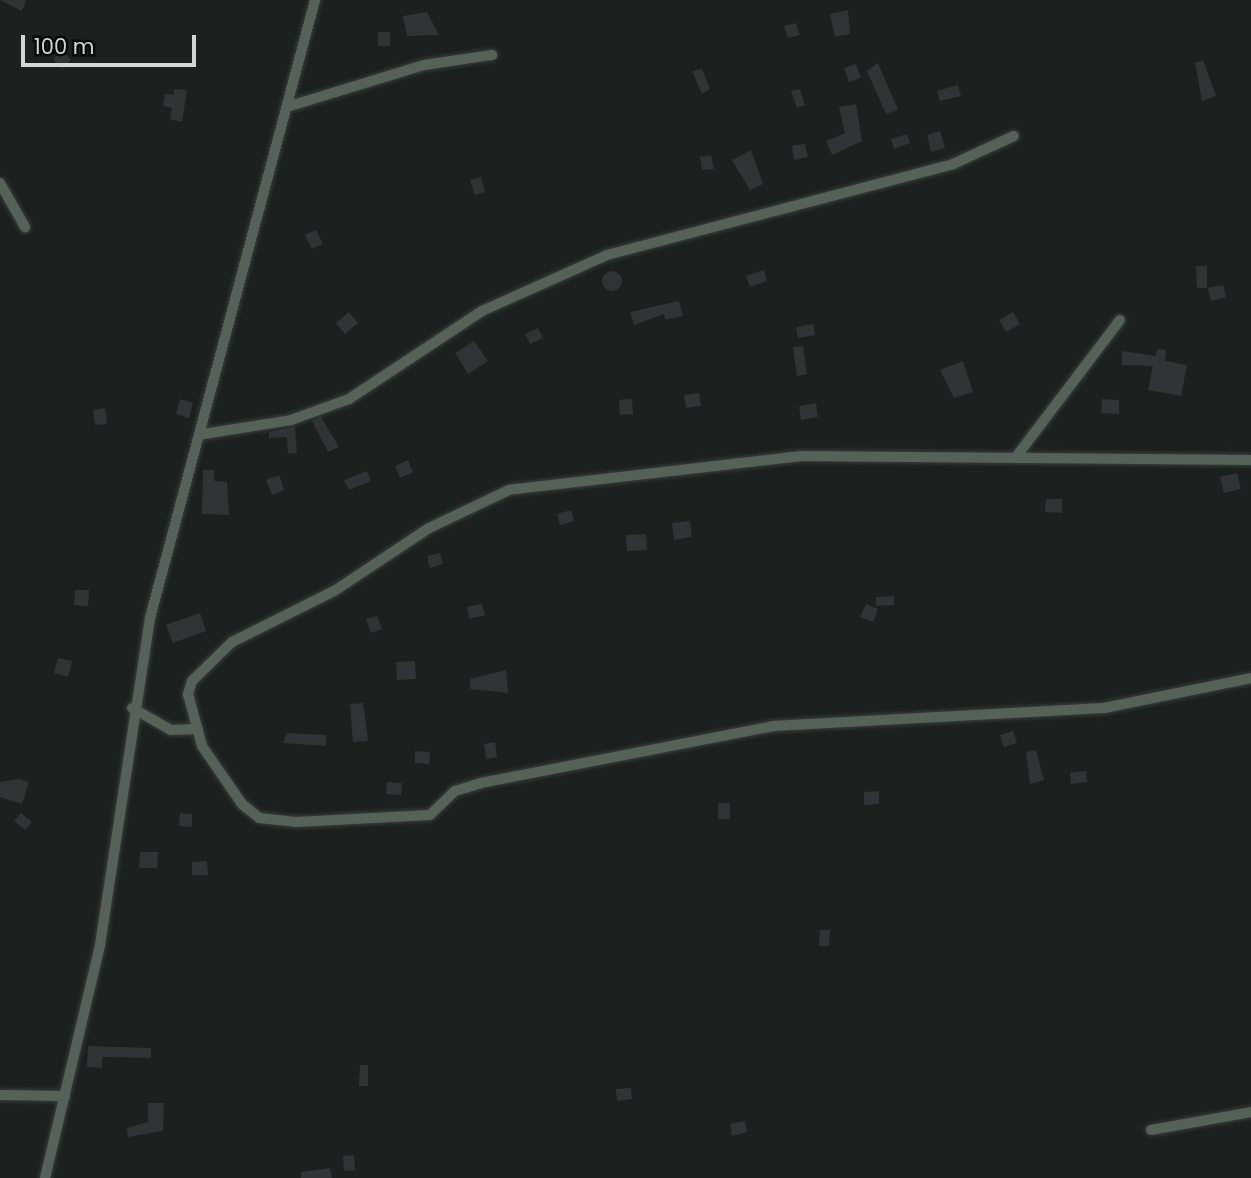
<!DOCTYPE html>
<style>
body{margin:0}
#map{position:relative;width:1251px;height:1178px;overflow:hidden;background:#1c201f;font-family:Poppins,sans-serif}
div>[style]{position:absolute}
.building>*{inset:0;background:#313435}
.round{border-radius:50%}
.roads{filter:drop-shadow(0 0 2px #393d3c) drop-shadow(0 0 2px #393d3c)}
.minor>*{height:10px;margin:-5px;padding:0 5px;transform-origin:5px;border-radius:5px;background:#566259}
span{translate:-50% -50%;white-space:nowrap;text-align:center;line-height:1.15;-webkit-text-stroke:7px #080909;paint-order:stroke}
.scale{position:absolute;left:21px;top:35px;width:175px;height:32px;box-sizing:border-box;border:4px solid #d4d6d6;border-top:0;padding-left:9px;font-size:21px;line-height:24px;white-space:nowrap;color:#d4d6d6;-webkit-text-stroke:5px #080909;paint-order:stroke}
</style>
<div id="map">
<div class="building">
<i style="clip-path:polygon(0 0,26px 0,22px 11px)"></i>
<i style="clip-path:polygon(848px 10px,850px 34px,835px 37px,830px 14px)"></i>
<i style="clip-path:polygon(427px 12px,439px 35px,407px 36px,403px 16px)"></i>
<i style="clip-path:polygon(796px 23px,800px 35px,788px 38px,784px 26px)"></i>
<i style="clip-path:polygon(378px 32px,390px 32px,390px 46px,378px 46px)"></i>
<i style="clip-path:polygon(62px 50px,71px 60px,62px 69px,53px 59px)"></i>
<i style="clip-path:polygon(1203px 60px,1216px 96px,1202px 101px,1195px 63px)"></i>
<i style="clip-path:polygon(878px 63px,898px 110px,886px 114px,867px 71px)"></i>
<i style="clip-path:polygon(856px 64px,861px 78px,849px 82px,844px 68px)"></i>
<i style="clip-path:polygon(702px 69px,710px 89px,702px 94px,692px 71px)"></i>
<i style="clip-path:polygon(958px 85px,961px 96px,940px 101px,937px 91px)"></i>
<i style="clip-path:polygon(174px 89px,187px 90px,182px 122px,170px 119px,172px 108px,163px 106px,165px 94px,174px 95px)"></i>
<i style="clip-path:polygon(800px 89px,805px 105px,797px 108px,791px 91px)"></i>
<i style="clip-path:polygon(856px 104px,862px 141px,832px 155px,826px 141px,845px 133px,839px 107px)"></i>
<i style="clip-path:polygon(940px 131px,945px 148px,931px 152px,927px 135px)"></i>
<i style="clip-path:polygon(907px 134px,910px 143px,894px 149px,891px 139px)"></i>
<i style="clip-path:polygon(805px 144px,808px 157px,794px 160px,792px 146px)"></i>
<i style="clip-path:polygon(751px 150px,763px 184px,750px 190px,732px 160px)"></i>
<i style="clip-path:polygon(711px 155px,714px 169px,702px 170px,700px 157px)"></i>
<i style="clip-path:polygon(481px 177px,485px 192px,475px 195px,470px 180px)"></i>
<i style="clip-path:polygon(316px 230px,323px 244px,312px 249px,305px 235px)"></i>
<i style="clip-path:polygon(1196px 266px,1207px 266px,1207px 288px,1197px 288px)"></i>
<i style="clip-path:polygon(764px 270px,767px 281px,750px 287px,746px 276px)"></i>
<i class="round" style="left:602px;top:271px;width:20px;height:20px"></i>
<i style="clip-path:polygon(1223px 285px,1226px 297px,1211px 301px,1208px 288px)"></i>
<i style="clip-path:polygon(679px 301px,683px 316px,665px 320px,664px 314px,634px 325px,630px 312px)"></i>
<i style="clip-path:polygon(349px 312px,358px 323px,345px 334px,336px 323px)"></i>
<i style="clip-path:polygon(1013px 312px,1020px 324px,1006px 332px,999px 320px)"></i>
<i style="clip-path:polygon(813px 324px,815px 335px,798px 338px,796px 327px)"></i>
<i style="clip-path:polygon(538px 328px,543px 338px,530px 344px,525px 334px)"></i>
<i style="clip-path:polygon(474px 341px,488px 361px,468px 374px,455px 353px)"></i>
<i style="clip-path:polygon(803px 346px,807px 374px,797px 376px,793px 347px)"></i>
<i style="clip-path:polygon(1157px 349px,1166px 350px,1165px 361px,1187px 365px,1181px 396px,1148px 390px,1153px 366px,1122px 365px,1122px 351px,1156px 356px)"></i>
<i style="clip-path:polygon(963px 361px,973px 392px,954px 398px,940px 370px)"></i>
<i style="clip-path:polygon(699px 393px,701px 406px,686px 408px,684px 395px)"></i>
<i style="clip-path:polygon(180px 399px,193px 403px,189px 418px,176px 414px)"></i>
<i style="clip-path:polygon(632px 399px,633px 414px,620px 415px,619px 400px)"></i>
<i style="clip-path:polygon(1102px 399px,1119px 400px,1119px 414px,1101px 413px)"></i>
<i style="clip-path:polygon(816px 403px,818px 417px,801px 420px,799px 406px)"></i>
<i style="clip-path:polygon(105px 408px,107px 424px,95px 425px,93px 410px)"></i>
<i style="clip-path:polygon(321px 417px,339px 447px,328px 452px,312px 421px)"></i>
<i style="clip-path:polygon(295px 427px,297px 453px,288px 454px,287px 437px,269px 438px,269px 432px)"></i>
<i style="clip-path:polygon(408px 460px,413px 472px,400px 478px,395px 466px)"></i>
<i style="clip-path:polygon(203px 470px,214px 470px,214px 481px,227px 482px,229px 515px,202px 514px)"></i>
<i style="clip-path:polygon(367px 471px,371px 481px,349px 490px,344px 480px)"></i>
<i style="clip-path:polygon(1237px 473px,1241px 489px,1224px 493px,1220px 477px)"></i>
<i style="clip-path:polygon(279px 475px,284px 490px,272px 495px,266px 480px)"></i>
<i style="clip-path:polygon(1046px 499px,1062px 499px,1062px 513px,1045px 512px)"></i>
<i style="clip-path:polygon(571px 510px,574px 521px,560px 525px,557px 514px)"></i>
<i style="clip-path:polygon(690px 521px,692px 537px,674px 540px,672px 523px)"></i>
<i style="clip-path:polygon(646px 534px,647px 550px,627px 551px,626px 535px)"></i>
<i style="clip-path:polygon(440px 553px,443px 564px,430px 568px,427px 556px)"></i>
<i style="clip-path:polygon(75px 590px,89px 590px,88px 606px,74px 605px)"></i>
<i style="clip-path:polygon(894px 596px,894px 605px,876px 606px,876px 597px)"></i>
<i style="clip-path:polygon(482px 604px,485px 615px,469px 619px,467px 607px)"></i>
<i style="clip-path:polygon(866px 604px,878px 609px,873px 622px,860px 617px)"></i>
<i style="clip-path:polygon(200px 613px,206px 631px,173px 643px,166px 625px)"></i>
<i style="clip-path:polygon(377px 616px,382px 629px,371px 633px,366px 619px)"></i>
<i style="clip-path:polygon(58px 658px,72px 661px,68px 677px,54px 673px)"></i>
<i style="clip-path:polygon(415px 661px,416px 679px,397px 680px,396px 662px)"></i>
<i style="clip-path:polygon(506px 670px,508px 693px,470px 689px,470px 679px)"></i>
<i style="clip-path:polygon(363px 703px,368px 741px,353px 742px,350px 704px)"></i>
<i style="clip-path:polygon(1013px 731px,1017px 743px,1004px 747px,1000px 735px)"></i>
<i style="clip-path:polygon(287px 733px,326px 735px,326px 746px,283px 743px)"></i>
<i style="clip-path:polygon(495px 742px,497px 757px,486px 759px,484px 744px)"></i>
<i style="clip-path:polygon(1036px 750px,1044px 780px,1030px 784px,1026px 752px)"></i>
<i style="clip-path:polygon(415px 751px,430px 752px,429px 764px,415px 763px)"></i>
<i style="clip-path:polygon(1086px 771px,1087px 782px,1071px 784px,1070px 773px)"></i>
<i style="clip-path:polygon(19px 779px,29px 782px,22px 804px,0 797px,0 782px)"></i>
<i style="clip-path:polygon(387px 782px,402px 783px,401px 795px,386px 794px)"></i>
<i style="clip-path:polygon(879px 791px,879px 804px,864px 805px,864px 792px)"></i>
<i style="clip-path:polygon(718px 803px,730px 803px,730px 819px,718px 819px)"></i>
<i style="clip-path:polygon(21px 813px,32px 822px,25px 830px,14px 821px)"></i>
<i style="clip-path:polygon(180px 813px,192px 814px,192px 827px,179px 826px)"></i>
<i style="clip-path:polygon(140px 852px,158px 852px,157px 868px,139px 868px)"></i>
<i style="clip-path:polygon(207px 861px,208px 875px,192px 875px,192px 862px)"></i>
<i style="clip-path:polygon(820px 930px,830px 930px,829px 946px,819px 946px)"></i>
<i style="clip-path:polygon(88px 1046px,151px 1048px,151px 1058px,102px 1057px,102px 1068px,87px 1067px)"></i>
<i style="clip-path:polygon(360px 1065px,368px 1065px,368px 1086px,359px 1086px)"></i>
<i style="clip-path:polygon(631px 1088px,632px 1099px,617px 1101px,616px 1089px)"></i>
<i style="clip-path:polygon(148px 1103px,164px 1103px,163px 1131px,128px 1137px,127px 1128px,148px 1122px)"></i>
<i style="clip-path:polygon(745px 1121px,747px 1132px,732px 1136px,730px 1124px)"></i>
<i style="clip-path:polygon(354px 1155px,355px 1170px,344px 1171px,343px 1156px)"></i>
<i style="clip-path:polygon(330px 1168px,332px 1178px,301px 1178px,301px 1172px)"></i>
</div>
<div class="roads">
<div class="minor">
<i style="left:290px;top:106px;width:140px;rotate:-17deg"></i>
<i style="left:424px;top:65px;width:69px;rotate:-8.4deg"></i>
<i style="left:0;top:183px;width:51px;rotate:60.4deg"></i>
<i style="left:204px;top:434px;width:88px;rotate:-9.1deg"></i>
<i style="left:291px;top:420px;width:62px;rotate:-19.9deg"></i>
<i style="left:349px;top:399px;width:159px;rotate:-33.5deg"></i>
<i style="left:482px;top:311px;width:137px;rotate:-24.1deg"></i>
<i style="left:607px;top:255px;width:358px;rotate:-14.7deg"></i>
<i style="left:953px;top:164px;width:67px;rotate:-24.7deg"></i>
<i style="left:1016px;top:457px;width:172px;rotate:-52.8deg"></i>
<i style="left:1251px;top:460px;width:450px;rotate:-179.5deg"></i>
<i style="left:801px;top:456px;width:294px;rotate:173.4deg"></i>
<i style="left:509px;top:490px;width:89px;rotate:154.6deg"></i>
<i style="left:429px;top:528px;width:114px;rotate:146.4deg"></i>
<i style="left:334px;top:591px;width:114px;rotate:153.4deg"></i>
<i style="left:232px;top:642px;width:56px;rotate:135.7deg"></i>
<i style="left:192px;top:681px;width:14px;rotate:107deg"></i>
<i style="left:188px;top:694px;width:54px;rotate:74.9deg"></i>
<i style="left:202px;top:746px;width:70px;rotate:55.4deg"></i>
<i style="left:242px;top:804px;width:22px;rotate:39deg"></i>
<i style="left:259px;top:818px;width:37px;rotate:6deg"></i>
<i style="left:296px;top:822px;width:134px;rotate:-3deg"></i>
<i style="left:430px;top:815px;width:35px;rotate:-44deg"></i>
<i style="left:455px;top:791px;width:27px;rotate:-17deg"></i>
<i style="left:481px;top:783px;width:298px;rotate:-11deg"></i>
<i style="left:773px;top:726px;width:331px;rotate:-3.1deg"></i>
<i style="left:1104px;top:708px;width:150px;rotate:-11.5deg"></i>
<i style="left:132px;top:708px;width:45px;rotate:29.4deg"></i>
<i style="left:171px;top:730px;width:27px;rotate:-2deg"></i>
<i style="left:0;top:1095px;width:65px;rotate:0.9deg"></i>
<i style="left:1151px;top:1130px;width:102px;rotate:-10.2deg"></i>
<i style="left:45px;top:1178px;width:239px;rotate:-76.7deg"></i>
<i style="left:100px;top:945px;width:331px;rotate:-81.3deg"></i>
<i style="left:150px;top:618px;width:640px;rotate:-75.05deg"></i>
</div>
</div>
<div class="scale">100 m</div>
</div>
